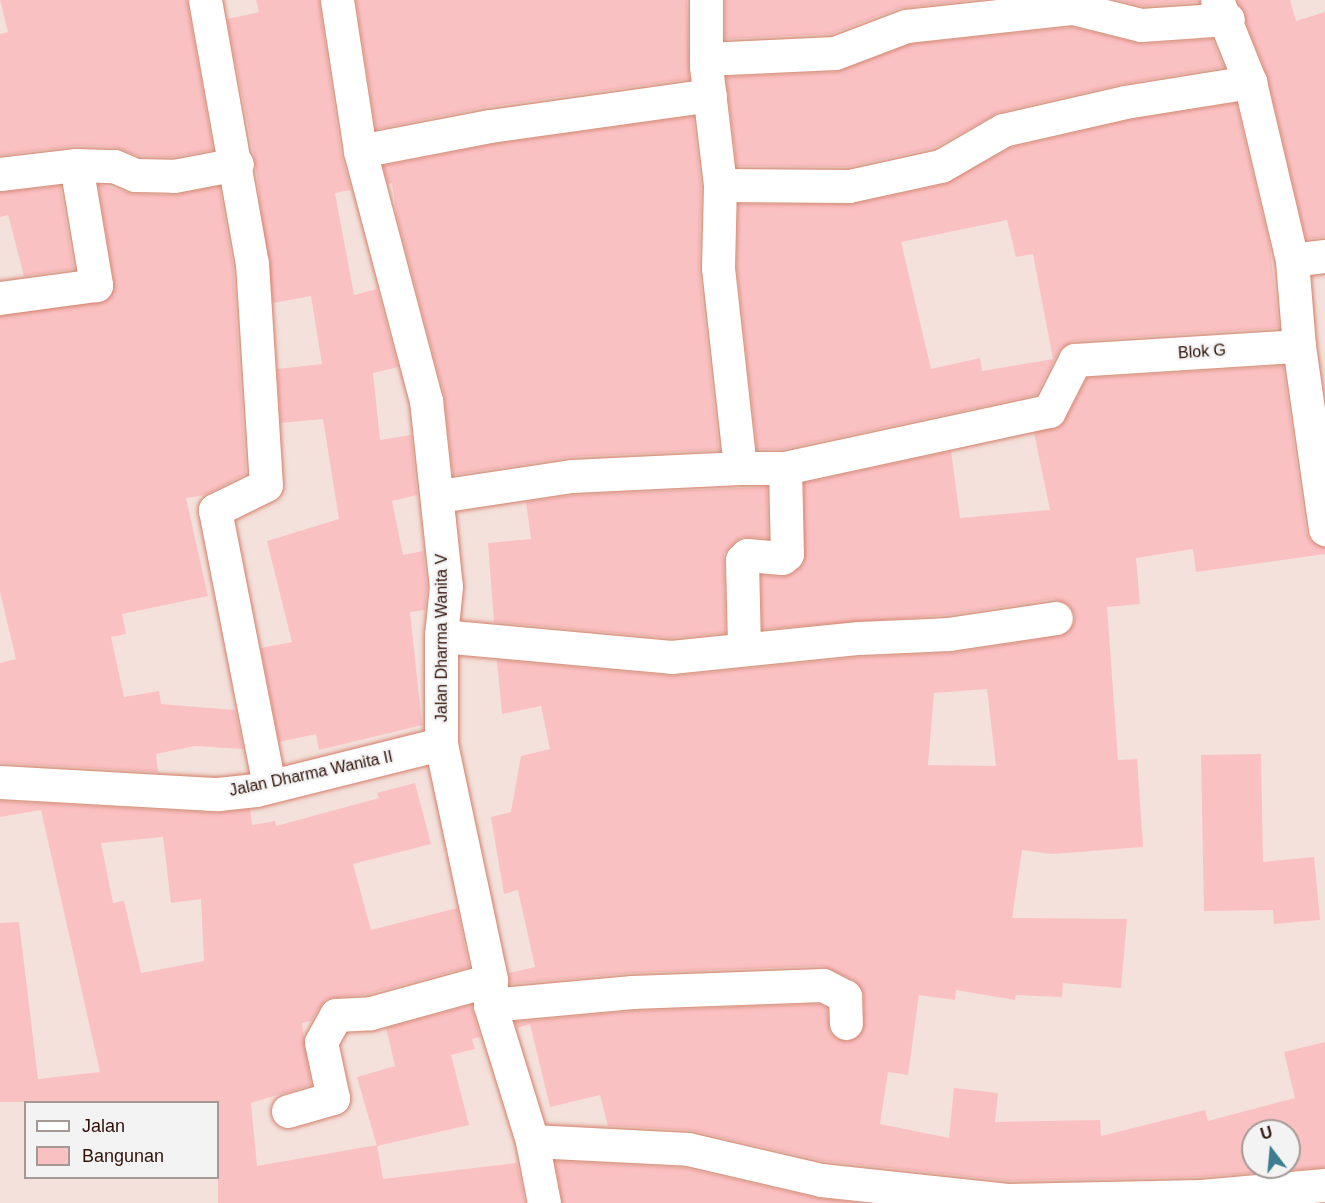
<!DOCTYPE html>
<style>
body{margin:0}
#map{position:relative;width:1325px;height:1203px;overflow:hidden;background:#f4e1dc;font-family:Helvetica,sans-serif}
div>[style]{position:absolute}
.building>*{inset:0;background:#fac1c3}
.roads{filter:drop-shadow(0 0 2px #d27f68) drop-shadow(0 0 2px #d27f68)}
.minor>*{height:33px;margin:-16.5px;padding:0 16.5px;transform-origin:16.5px;border-radius:16.5px;background:#fff}
span{translate:-50% -50%;white-space:nowrap;text-align:center;line-height:1.15;-webkit-text-stroke:4.5px #f3f3f3;paint-order:stroke}
.street-label{font-size:16px;color:#301108}
.legend{position:absolute;left:24px;top:1101px;width:195px;height:78px;box-sizing:border-box;background:#f3f3f3;border:2px solid #a59995;margin:0;padding:8px 10px;list-style:none;font-size:18px;color:#301108}
.legend li{display:flex;align-items:center;gap:12px;height:30px}
.legend b{width:30px;border:2px solid #a59995}
.north{position:absolute;left:1241px;top:1119px;width:60px;height:60px;box-sizing:border-box;background:#f3f3f3;border:2px solid #a59995;border-radius:50%;rotate:344deg;font-size:16px;font-weight:700;line-height:24px;text-align:center;color:#301108}
.north::after{content:'';display:block;margin:auto;width:21px;height:27px;background:#3c7e8f;clip-path:polygon(50% 0,100% 100%,50% 72%,0 100%)}
</style>
<div id="map">
<div class="building">
<i style="clip-path:polygon(0 0,187px 0,213px 150px,172px 157px,139px 156px,114px 147px,76px 146px,0 155px,0 34px,8px 32px)"></i>
<i style="clip-path:polygon(256px 0,319px 0,341px 154px,351px 190px,335px 193px,354px 295px,377px 289px,398px 367px,373px 373px,380px 440px,411px 435px,417px 495px,392px 501px,403px 555px,423px 551px,427px 586px,425px 610px,410px 612px,422px 725px,319px 750px,316px 734px,279px 742px,261px 648px,292px 642px,267px 541px,339px 519px,323px 419px,281px 423px,277px 369px,322px 364px,311px 296px,273px 303px,255px 161px,227px 19px,259px 12px)"></i>
<i style="clip-path:polygon(356px 0,687px 0,689px 79px,487px 107px,376px 129px)"></i>
<i style="clip-path:polygon(725px 0,972px 0,900px 8px,831px 34px,725px 39px)"></i>
<i style="clip-path:polygon(1118px 0,1199px 0,1199px 2px,1143px 6px)"></i>
<i style="clip-path:polygon(1237px 0,1290px 0,1296px 21px,1325px 12px,1325px 237px,1306px 239px,1268px 78px)"></i>
<i style="clip-path:polygon(1072px 27px,1142px 44px,1212px 39px,1224px 67px,1121px 84px,999px 112px,934px 148px,847px 167px,737px 166px,726px 77px,836px 72px,910px 44px)"></i>
<i style="clip-path:polygon(evenodd,1236px 103px,1270px 247px,1279px 328px,1073px 341px,1059px 351px,1036px 395px,783px 449px,757px 449px,737px 267px,738px 204px,853px 204px,945px 184px,1010px 148px,1129px 120px,1236px 103px,1007px 220px,1016px 257px,1033px 254px,1053px 359px,982px 371px,980px 358px,931px 369px,901px 242px,1007px 220px)"></i>
<i style="clip-path:polygon(693px 116px,701px 186px,699px 270px,719px 450px,571px 457px,453px 475px,444px 395px,397px 217px,392px 183px,388px 184px,383px 166px,493px 144px)"></i>
<i style="clip-path:polygon(98px 184px,134px 194px,174px 195px,219px 186px,233px 265px,246px 474px,205px 495px,186px 498px,208px 596px,122px 614px,126px 634px,111px 637px,124px 697px,159px 691px,161px 704px,235px 710px,243px 749px,195px 746px,156px 754px,158px 772px,0 763px,0 663px,16px 659px,0 592px,0 316px,108px 299px,114px 282px)"></i>
<i style="clip-path:polygon(60px 186px,74px 269px,24px 276px,8px 215px,0 217px,0 192px)"></i>
<i style="clip-path:polygon(evenodd,1283px 366px,1306px 532px,1311px 541px,1325px 547px,1325px 554px,1196px 572px,1193px 549px,1136px 558px,1140px 604px,1107px 607px,1118px 760px,1137px 759px,1143px 847px,1052px 854px,1022px 850px,1012px 918px,1127px 919px,1121px 988px,1063px 983px,1062px 997px,1016px 995px,1015px 1000px,956px 990px,955px 1000px,919px 995px,908px 1075px,888px 1072px,880px 1124px,949px 1138px,954px 1088px,998px 1093px,995px 1122px,1100px 1120px,1101px 1136px,1205px 1110px,1208px 1121px,1295px 1098px,1284px 1052px,1325px 1042px,1325px 1167px,1200px 1177px,1008px 1181px,824px 1161px,689px 1130px,608px 1126px,600px 1095px,550px 1107px,530px 1024px,517px 1028px,515px 1022px,633px 1011px,819px 1004px,827px 1008px,830px 1033px,847px 1042px,863px 1031px,864px 995px,854px 980px,822px 966px,631px 973px,510px 984px,509px 973px,535px 967px,518px 890px,504px 894px,491px 817px,511px 812px,521px 756px,550px 749px,541px 706px,502px 714px,497px 660px,673px 676px,860px 657px,952px 653px,1059px 636px,1073px 625px,1075px 616px,1070px 606px,1054px 599px,947px 615px,762px 629px,761px 575px,781px 577px,794px 573px,804px 562px,804px 483px,951px 451px,960px 518px,1050px 510px,1034px 433px,1061px 426px,1087px 378px,1283px 366px,987px 689px,996px 766px,928px 765px,934px 693px,987px 689px,1283px 366px,1253px 1131px,1289px 1131px,1289px 1167px,1253px 1167px,1253px 1131px)"></i>
<i style="clip-path:polygon(767px 487px,768px 538px,741px 537px,724px 553px,725px 633px,671px 638px,494px 622px,488px 543px,531px 539px,526px 502px,574px 495px)"></i>
<i style="clip-path:polygon(1261px 754px,1263px 862px,1314px 857px,1320px 920px,1274px 924px,1273px 910px,1204px 911px,1201px 755px)"></i>
<i style="clip-path:polygon(evenodd,415px 783px,431px 844px,353px 864px,371px 930px,457px 908px,469px 967px,368px 994px,326px 999px,311px 1021px,302px 1023px,311px 1085px,251px 1103px,257px 1166px,377px 1145px,383px 1179px,517px 1163px,525px 1203px,218px 1203px,218px 1102px,0 1102px,0 923px,19px 922px,38px 1079px,100px 1072px,41px 810px,0 817px,0 801px,217px 813px,250px 809px,252px 825px,275px 821px,276px 826px,379px 798px,377px 793px,415px 783px,163px 837px,171px 903px,201px 899px,204px 961px,141px 973px,124px 901px,113px 903px,101px 843px,163px 837px)"></i>
<i style="clip-path:polygon(471px 1005px,480px 1037px,472px 1039px,475px 1049px,451px 1055px,469px 1125px,377px 1146px,357px 1077px,395px 1066px,386px 1028px)"></i>
<i style="clip-path:polygon(555px 1161px,685px 1168px,817px 1198px,860px 1203px,562px 1203px)"></i>
</div>
<div class="roads">
<div class="minor">
<i style="left:205px;top:0;width:267px;rotate:79.9deg"></i>
<i style="left:252px;top:263px;width:222px;rotate:86.4deg"></i>
<i style="left:266px;top:485px;width:57px;rotate:153.9deg"></i>
<i style="left:215px;top:510px;width:281px;rotate:78.9deg"></i>
<i style="left:337px;top:0;width:153px;rotate:81.3deg"></i>
<i style="left:360px;top:151px;width:258px;rotate:75.2deg"></i>
<i style="left:426px;top:400px;width:187px;rotate:83.9deg"></i>
<i style="left:446px;top:586px;width:50px;rotate:95.7deg"></i>
<i style="left:441px;top:636px;width:108px;rotate:90deg"></i>
<i style="left:441px;top:744px;width:241px;rotate:78deg"></i>
<i style="left:491px;top:980px;width:25px;rotate:92deg"></i>
<i style="left:490px;top:1005px;width:142px;rotate:72.8deg"></i>
<i style="left:532px;top:1141px;width:63px;rotate:79deg"></i>
<i style="left:706px;top:0;width:66px;rotate:90deg"></i>
<i style="left:706px;top:66px;width:120px;rotate:83.3deg"></i>
<i style="left:720px;top:185px;width:83px;rotate:91.4deg"></i>
<i style="left:718px;top:268px;width:201px;rotate:83.7deg"></i>
<i style="left:740px;top:468px;width:45px"></i>
<i style="left:785px;top:468px;width:86px;rotate:88.7deg"></i>
<i style="left:787px;top:554px;width:6px;rotate:141deg"></i>
<i style="left:782px;top:558px;width:35px;rotate:-175deg"></i>
<i style="left:747px;top:555px;width:7px;rotate:135deg"></i>
<i style="left:742px;top:560px;width:89px;rotate:88.7deg"></i>
<i style="left:706px;top:59px;width:129px;rotate:-2.7deg"></i>
<i style="left:835px;top:53px;width:76px;rotate:-20.8deg"></i>
<i style="left:906px;top:26px;width:168px;rotate:-6.2deg"></i>
<i style="left:1073px;top:8px;width:70px;rotate:14deg"></i>
<i style="left:1141px;top:25px;width:87px;rotate:-3.9deg"></i>
<i style="left:360px;top:151px;width:132px;rotate:-10.9deg"></i>
<i style="left:490px;top:126px;width:222px;rotate:-8deg"></i>
<i style="left:76px;top:165px;width:38px;rotate:2deg"></i>
<i style="left:114px;top:166px;width:23px;rotate:23deg"></i>
<i style="left:135px;top:175px;width:39px;rotate:1deg"></i>
<i style="left:174px;top:176px;width:64px;rotate:-10.8deg"></i>
<i style="left:0;top:174px;width:77px;rotate:-6.8deg"></i>
<i style="left:76px;top:165px;width:122px;rotate:80.5deg"></i>
<i style="left:96px;top:285px;width:97px;rotate:172.3deg"></i>
<i style="left:720px;top:185px;width:129px;rotate:0.4deg"></i>
<i style="left:849px;top:186px;width:94px;rotate:-12.3deg"></i>
<i style="left:941px;top:166px;width:72px;rotate:-30.1deg"></i>
<i style="left:1003px;top:130px;width:125px;rotate:-12.9deg"></i>
<i style="left:1125px;top:102px;width:127px;rotate:-9.1deg"></i>
<i style="left:1292px;top:260px;width:33px;rotate:-7deg"></i>
<i style="left:1299px;top:346px;width:185px;rotate:81.9deg"></i>
<i style="left:785px;top:468px;width:270px;rotate:-12.2deg"></i>
<i style="left:1049px;top:411px;width:57px;rotate:-63deg"></i>
<i style="left:1075px;top:360px;width:224px;rotate:-3.6deg"></i>
<i style="left:1299px;top:346px;width:86px;rotate:-94.7deg"></i>
<i style="left:1292px;top:260px;width:183px;rotate:-103.3deg"></i>
<i style="left:1250px;top:82px;width:88px;rotate:-111.9deg"></i>
<i style="left:439px;top:496px;width:134px;rotate:-8.6deg"></i>
<i style="left:572px;top:476px;width:168px;rotate:-2.7deg"></i>
<i style="left:441px;top:636px;width:231px;rotate:5.2deg"></i>
<i style="left:671px;top:657px;width:189px;rotate:-5.8deg"></i>
<i style="left:859px;top:638px;width:90px;rotate:-2.5deg"></i>
<i style="left:949px;top:634px;width:108px;rotate:-8.5deg"></i>
<i style="left:0;top:782px;width:218px;rotate:3.2deg"></i>
<i style="left:218px;top:794px;width:38px;rotate:-6deg"></i>
<i style="left:256px;top:790px;width:191px;rotate:-14deg"></i>
<i style="left:490px;top:1005px;width:143px;rotate:-5.2deg"></i>
<i style="left:632px;top:992px;width:191px;rotate:-2.1deg"></i>
<i style="left:823px;top:985px;width:25px;rotate:27deg"></i>
<i style="left:845px;top:996px;width:27px;rotate:88deg"></i>
<i style="left:288px;top:1111px;width:47px;rotate:-16.1deg"></i>
<i style="left:333px;top:1098px;width:57px;rotate:-102.1deg"></i>
<i style="left:321px;top:1042px;width:31px;rotate:-61deg"></i>
<i style="left:336px;top:1015px;width:35px;rotate:-3deg"></i>
<i style="left:371px;top:1013px;width:124px;rotate:-15.4deg"></i>
<i style="left:532px;top:1141px;width:156px;rotate:2.9deg"></i>
<i style="left:688px;top:1149px;width:137px;rotate:13.1deg"></i>
<i style="left:821px;top:1180px;width:187px;rotate:6.1deg"></i>
<i style="left:1007px;top:1200px;width:194px;rotate:-1.2deg"></i>
<i style="left:1201px;top:1196px;width:124px;rotate:-5.1deg"></i>
</div>
</div>
<div class="street-label">
<span style="left:1202px;top:352px;rotate:-4deg">Blok G</span>
<span style="left:442px;top:638px;rotate:-90deg">Jalan Dharma Wanita V</span>
<span style="left:311px;top:774px;rotate:-12deg">Jalan Dharma Wanita II</span>
</div>
<ul class="legend">
<li><b style="height:8px;background:#fff"></b>Jalan</li>
<li><b style="height:16px;background:#fac1c3"></b>Bangunan</li>
</ul>
<div class="north">U</div>
</div>
